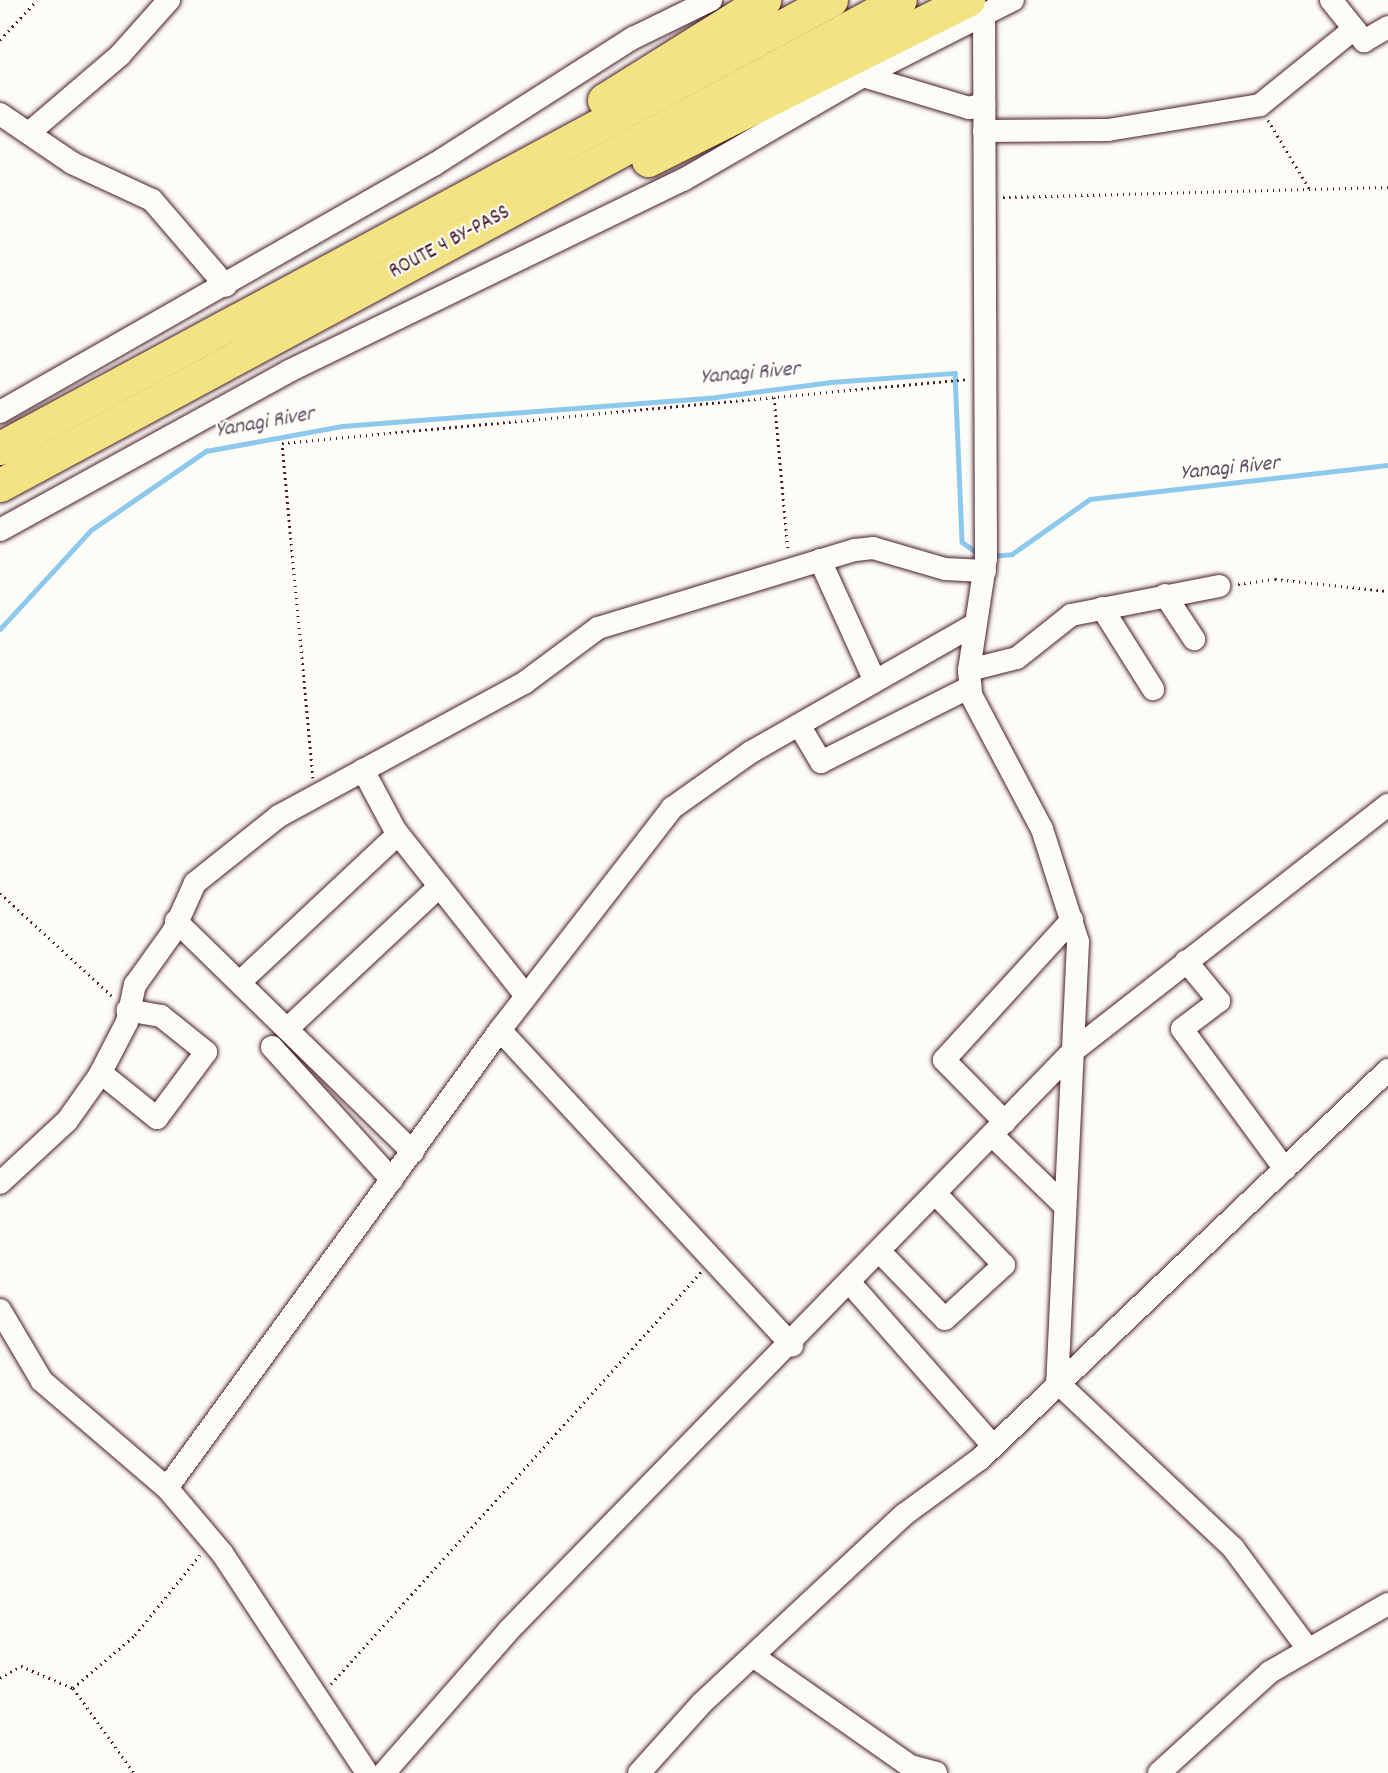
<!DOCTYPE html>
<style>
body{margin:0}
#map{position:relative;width:1388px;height:1773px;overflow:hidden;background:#fdfcf7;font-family:Dekko,sans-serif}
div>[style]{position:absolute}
.stream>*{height:4.5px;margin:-2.25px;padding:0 2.25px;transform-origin:2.25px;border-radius:2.25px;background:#8dc8ed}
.path>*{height:3px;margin-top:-1.5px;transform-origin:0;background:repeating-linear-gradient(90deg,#4a1f2b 0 1.5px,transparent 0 6px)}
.roads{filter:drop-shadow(0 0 2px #4a1f2b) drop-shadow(0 0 2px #4a1f2b)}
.minor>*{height:22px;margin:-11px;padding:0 11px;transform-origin:11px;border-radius:11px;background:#fdfcf7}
.highway>*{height:33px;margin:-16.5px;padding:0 16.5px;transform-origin:16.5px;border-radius:16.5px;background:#f4e382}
span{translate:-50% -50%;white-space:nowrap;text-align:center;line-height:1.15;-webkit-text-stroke:4.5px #fdfcf7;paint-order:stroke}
.street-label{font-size:21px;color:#4a1f2b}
.water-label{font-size:22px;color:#5e5265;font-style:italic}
</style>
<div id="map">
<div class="stream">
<i style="left:991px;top:556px;width:21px;rotate:-5deg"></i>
<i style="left:1012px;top:554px;width:95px;rotate:-35.2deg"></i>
<i style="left:1090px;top:499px;width:300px;rotate:-6.5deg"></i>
<i style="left:0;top:629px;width:134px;rotate:-47.4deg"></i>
<i style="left:91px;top:530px;width:140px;rotate:-34.5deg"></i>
<i style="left:206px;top:451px;width:138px;rotate:-10.4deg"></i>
<i style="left:342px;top:426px;width:375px;rotate:-4.4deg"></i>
<i style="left:716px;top:397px;width:116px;rotate:-7.4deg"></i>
<i style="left:831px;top:382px;width:124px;rotate:-4.2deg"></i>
<i style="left:955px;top:373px;width:169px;rotate:87.6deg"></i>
<i style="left:962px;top:542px;width:19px;rotate:35deg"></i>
</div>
<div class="path">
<i style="left:0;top:40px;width:54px;rotate:-47.2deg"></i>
<i style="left:1268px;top:120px;width:82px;rotate:59deg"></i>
<i style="left:1003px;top:197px;width:385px;rotate:-1.5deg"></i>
<i style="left:774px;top:397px;width:154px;rotate:84.8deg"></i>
<i style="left:1238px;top:584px;width:37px;rotate:-8deg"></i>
<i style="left:1275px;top:579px;width:114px;rotate:6.1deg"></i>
<i style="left:313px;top:778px;width:336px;rotate:-95.3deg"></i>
<i style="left:282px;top:443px;width:689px;rotate:-5.33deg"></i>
<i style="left:0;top:893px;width:154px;rotate:42.6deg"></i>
<i style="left:0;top:1678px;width:24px;rotate:-30deg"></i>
<i style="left:21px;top:1666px;width:56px;rotate:22.9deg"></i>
<i style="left:73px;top:1688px;width:82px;rotate:-40.5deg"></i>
<i style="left:135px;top:1635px;width:103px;rotate:-50.9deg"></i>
<i style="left:331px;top:1684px;width:554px;rotate:-48.07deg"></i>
<i style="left:73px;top:1688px;width:105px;rotate:54.3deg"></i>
</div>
<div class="roads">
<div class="minor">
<i style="left:1331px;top:0;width:53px;rotate:51.2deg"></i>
<i style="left:1364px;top:41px;width:28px;rotate:-30deg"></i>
<i style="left:984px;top:13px;width:545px;rotate:89.79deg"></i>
<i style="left:986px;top:558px;width:113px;rotate:98.6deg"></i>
<i style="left:969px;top:670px;width:25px;rotate:85deg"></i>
<i style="left:971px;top:695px;width:152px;rotate:62.1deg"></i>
<i style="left:1042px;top:829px;width:119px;rotate:72.3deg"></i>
<i style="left:1078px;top:942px;width:441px;rotate:92.7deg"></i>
<i style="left:1057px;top:1382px;width:242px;rotate:43.3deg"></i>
<i style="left:1233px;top:1548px;width:126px;rotate:53.4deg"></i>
<i style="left:863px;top:76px;width:111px;rotate:16.8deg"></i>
<i style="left:969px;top:108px;width:16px;rotate:-15deg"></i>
<i style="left:0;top:114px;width:87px;rotate:34.2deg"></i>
<i style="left:72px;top:163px;width:88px;rotate:24.8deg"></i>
<i style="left:152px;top:200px;width:113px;rotate:49.3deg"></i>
<i style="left:984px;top:131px;width:124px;rotate:-0.5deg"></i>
<i style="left:1108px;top:130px;width:154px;rotate:-9.3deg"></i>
<i style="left:1260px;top:105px;width:121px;rotate:-39deg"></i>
<i style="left:30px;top:132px;width:118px;rotate:-40.5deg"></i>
<i style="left:120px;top:55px;width:74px;rotate:-48.3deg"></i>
<i style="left:0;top:412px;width:501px;rotate:-29.69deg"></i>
<i style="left:435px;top:164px;width:235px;rotate:-32.5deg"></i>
<i style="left:633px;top:38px;width:87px;rotate:-26deg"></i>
<i style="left:0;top:530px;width:330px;rotate:-28.8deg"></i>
<i style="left:289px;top:371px;width:438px;rotate:-25.9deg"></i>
<i style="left:683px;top:180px;width:208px;rotate:-30deg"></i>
<i style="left:863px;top:76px;width:168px;rotate:-26.9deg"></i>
<i style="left:820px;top:560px;width:133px;rotate:65.6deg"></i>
<i style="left:1165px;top:595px;width:53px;rotate:56.6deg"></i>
<i style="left:1102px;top:608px;width:96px;rotate:57.8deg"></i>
<i style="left:969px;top:670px;width:49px;rotate:-14deg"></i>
<i style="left:1017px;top:658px;width:69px;rotate:-38.5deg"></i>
<i style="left:1071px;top:615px;width:151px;rotate:-11.1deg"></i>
<i style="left:799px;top:725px;width:43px;rotate:59.3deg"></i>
<i style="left:821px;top:762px;width:167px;rotate:-26.7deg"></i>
<i style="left:363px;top:770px;width:68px;rotate:61.9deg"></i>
<i style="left:395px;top:830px;width:211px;rotate:51.7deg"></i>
<i style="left:176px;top:921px;width:331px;rotate:44.3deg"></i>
<i style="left:1186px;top:961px;width:52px;rotate:50.5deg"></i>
<i style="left:1219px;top:1001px;width:46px;rotate:142.9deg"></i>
<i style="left:1182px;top:1029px;width:174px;rotate:53.7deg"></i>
<i style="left:240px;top:982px;width:216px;rotate:-43.1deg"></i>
<i style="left:287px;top:1029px;width:209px;rotate:-43.1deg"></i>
<i style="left:500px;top:1030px;width:430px;rotate:47.2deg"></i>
<i style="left:272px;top:1047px;width:179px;rotate:47.9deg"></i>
<i style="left:101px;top:1073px;width:72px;rotate:38.8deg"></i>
<i style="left:157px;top:1118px;width:82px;rotate:-53.4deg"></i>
<i style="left:206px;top:1052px;width:58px;rotate:-141.3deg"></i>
<i style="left:161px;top:1016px;width:34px;rotate:-170deg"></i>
<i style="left:1005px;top:1122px;width:87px;rotate:-134.5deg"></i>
<i style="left:944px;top:1060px;width:190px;rotate:-47.6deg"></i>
<i style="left:992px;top:1135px;width:102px;rotate:44.2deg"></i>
<i style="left:0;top:1183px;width:91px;rotate:-42.8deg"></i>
<i style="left:67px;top:1121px;width:55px;rotate:-54.6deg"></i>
<i style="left:99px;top:1076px;width:61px;rotate:-62.6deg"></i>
<i style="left:127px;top:1022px;width:38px;rotate:-78deg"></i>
<i style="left:135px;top:985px;width:65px;rotate:-54.4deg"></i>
<i style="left:173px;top:932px;width:54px;rotate:-65.8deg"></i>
<i style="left:195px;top:883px;width:107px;rotate:-38.6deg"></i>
<i style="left:279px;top:816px;width:279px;rotate:-28.5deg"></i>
<i style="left:524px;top:683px;width:92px;rotate:-36.6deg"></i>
<i style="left:598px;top:628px;width:269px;rotate:-16.9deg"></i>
<i style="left:855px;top:550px;width:18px;rotate:-6deg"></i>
<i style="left:873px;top:548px;width:75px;rotate:16.3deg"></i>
<i style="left:945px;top:569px;width:40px;rotate:2.9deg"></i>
<i style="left:880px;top:1252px;width:93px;rotate:45.9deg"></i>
<i style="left:945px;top:1319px;width:80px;rotate:-42.5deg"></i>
<i style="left:1004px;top:1265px;width:98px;rotate:-133.8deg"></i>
<i style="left:850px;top:1283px;width:217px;rotate:48.7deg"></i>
<i style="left:0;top:1310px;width:82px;rotate:59.4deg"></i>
<i style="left:42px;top:1381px;width:165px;rotate:40.6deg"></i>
<i style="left:167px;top:1488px;width:85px;rotate:49.8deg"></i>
<i style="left:222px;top:1553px;width:263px;rotate:56.6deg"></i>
<i style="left:167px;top:1488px;width:566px;rotate:-53.98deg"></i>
<i style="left:500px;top:1030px;width:281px;rotate:-52.2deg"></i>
<i style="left:672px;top:808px;width:97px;rotate:-35.3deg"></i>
<i style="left:751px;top:752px;width:257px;rotate:-29.7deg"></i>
<i style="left:753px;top:1656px;width:192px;rotate:35deg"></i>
<i style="left:910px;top:1766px;width:27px;rotate:15deg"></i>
<i style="left:384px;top:1773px;width:190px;rotate:-48.8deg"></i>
<i style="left:509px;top:1630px;width:808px;rotate:-45.75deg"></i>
<i style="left:1073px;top:1051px;width:400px;rotate:-38deg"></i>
<i style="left:639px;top:1773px;width:94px;rotate:-48deg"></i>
<i style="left:702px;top:1703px;width:277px;rotate:-43deg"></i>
<i style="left:905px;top:1514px;width:93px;rotate:-36.3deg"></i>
<i style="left:980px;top:1459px;width:564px;rotate:-43.63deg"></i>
<i style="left:1159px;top:1773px;width:150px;rotate:-42.3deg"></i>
<i style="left:1270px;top:1672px;width:136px;rotate:-30deg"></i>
</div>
<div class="highway">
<i style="left:604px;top:100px;width:189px;rotate:-32deg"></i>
<i style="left:648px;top:160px;width:358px;rotate:-26.6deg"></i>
<i style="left:0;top:448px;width:944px;rotate:-28.33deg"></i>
<i style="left:0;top:485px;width:1022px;rotate:-28.32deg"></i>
</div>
</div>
<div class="street-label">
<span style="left:450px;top:243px;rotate:-28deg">ROUTE 4 BY-PASS</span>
</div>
<div class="water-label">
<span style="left:750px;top:374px;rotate:-5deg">Yanagi River</span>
<span style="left:265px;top:423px;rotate:-10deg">Yanagi River</span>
<span style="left:1230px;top:469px;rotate:-6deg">Yanagi River</span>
</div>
</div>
